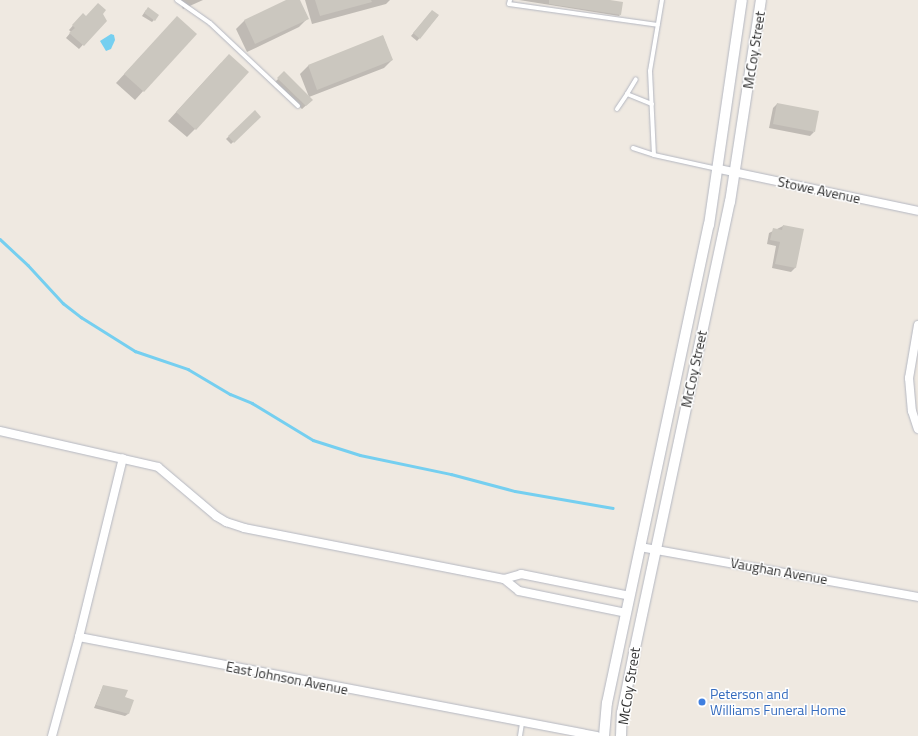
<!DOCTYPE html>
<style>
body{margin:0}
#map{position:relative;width:918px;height:736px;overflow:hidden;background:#efe9e1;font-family:"Titillium Web",sans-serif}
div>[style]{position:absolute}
.water>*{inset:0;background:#75cff0}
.shadow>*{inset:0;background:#0003}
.stream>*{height:2.5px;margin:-1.25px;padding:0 1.25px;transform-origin:1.25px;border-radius:1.25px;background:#75cff0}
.building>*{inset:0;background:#cbc7bf}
.roads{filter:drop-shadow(0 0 1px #b4b7c1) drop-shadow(0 0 1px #b4b7c1)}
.service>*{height:4px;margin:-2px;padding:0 2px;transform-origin:2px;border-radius:2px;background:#fff}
.minor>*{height:8px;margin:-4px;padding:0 4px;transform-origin:4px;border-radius:4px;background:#fff}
.tertiary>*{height:10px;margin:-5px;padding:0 5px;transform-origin:5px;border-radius:5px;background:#fff}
.dots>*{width:11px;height:11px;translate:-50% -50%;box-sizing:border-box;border:2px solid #fff;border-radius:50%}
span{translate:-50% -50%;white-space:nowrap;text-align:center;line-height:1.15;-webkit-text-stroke:3px #fff;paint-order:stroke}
.street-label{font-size:14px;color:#2e2e2e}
.shop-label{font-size:14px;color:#366cbe}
.left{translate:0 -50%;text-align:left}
</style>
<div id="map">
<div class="water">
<i style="clip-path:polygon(111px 34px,114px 35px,115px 40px,111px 49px,106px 51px,100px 41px)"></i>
</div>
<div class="shadow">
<i style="clip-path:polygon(179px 0,203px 0,183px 9px)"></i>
<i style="clip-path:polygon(289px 0,299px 0,308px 18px,299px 27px,247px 52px,236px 29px,244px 21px)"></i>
<i style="clip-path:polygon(305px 0,390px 0,386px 4px,312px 24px)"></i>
<i style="clip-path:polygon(519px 0,602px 0,620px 15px,619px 16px)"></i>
<i style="clip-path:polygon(146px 10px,154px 20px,152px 22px,142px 16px)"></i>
<i style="clip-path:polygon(430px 13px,438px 16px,417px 41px,411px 36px)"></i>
<i style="clip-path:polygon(83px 14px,86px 17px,101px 14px,105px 21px,79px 49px,66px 38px,71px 32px,69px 30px)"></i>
<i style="clip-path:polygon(169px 26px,195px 34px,135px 100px,116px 83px)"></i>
<i style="clip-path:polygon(383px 36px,392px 60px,384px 68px,309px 97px,312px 100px,302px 109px,274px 83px,284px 73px,309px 97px,300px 74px,308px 66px)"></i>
<i style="clip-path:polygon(221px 63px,195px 129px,187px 137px,168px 121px)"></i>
<i style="clip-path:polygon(777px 104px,814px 132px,810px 136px,769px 128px,773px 108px)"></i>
<i style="clip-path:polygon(255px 112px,259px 117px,231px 144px,226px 139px)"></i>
<i style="clip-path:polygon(783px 226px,803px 230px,795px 268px,791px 272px,772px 268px,776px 246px,767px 244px,769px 233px)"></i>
<i style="clip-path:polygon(103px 686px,126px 691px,124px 697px,128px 714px,125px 716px,94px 708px)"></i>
</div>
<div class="stream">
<i style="left:0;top:239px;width:38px;rotate:43deg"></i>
<i style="left:28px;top:265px;width:52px;rotate:47.4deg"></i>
<i style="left:63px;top:303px;width:23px;rotate:38deg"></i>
<i style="left:81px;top:317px;width:64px;rotate:32.2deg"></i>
<i style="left:135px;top:351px;width:56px;rotate:18.8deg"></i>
<i style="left:188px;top:369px;width:49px;rotate:30.8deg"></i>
<i style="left:230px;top:394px;width:24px;rotate:22deg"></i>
<i style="left:252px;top:403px;width:71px;rotate:31.2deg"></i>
<i style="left:313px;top:440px;width:49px;rotate:17.7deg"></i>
<i style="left:360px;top:455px;width:93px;rotate:11.8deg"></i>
<i style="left:451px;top:474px;width:66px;rotate:14.9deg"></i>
<i style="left:515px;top:491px;width:99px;rotate:9.8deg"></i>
</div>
<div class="building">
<i style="clip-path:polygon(286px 0,300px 0,309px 19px,255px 44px,244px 20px)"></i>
<i style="clip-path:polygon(315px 0,371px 0,372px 2px,320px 16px)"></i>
<i style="clip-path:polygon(549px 0,610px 0,623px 2px,621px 15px,549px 4px)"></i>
<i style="clip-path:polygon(98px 3px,106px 10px,103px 14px,107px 21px,84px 46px,69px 33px,75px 28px,72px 25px,83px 13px,86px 16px)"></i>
<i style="clip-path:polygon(148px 7px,159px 15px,155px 21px,144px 13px)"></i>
<i style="clip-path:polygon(432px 10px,439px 15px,420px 39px,413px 33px)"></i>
<i style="clip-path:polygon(177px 16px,197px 34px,144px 92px,124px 74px)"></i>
<i style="clip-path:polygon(383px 35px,393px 60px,317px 90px,308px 65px)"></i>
<i style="clip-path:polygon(229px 54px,249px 72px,196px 130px,176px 112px)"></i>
<i style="clip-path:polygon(284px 71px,313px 100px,306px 106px,277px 78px)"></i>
<i style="clip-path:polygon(777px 103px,819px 111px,815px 132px,773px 124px)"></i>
<i style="clip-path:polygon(255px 110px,261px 117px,234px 143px,228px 136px)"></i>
<i style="clip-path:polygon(783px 225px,804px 229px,796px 268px,775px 264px,780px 242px,770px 240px,773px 228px,782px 230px)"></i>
<i style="clip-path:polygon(103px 685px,128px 690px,125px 697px,134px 700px,129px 714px,96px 705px)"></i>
</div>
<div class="roads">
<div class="service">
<i style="left:177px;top:0;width:40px;rotate:34.9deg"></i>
<i style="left:210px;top:23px;width:121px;rotate:43.3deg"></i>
<i style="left:510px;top:0;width:4px;rotate:104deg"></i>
<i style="left:509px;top:4px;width:150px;rotate:8deg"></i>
<i style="left:662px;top:0;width:72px;rotate:99.6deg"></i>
<i style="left:650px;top:71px;width:84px;rotate:87.3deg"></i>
<i style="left:654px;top:155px;width:65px;rotate:12.5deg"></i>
<i style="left:627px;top:94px;width:17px;rotate:-59deg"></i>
<i style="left:617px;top:109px;width:18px;rotate:-56deg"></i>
<i style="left:627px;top:94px;width:27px;rotate:22deg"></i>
<i style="left:633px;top:148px;width:22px;rotate:18deg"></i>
<i style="left:520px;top:736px;width:13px;rotate:-81deg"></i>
</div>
<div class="minor">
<i style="left:719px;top:169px;width:203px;rotate:11.9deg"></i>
<i style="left:918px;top:325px;width:54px;rotate:99.6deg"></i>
<i style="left:909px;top:378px;width:33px;rotate:85deg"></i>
<i style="left:912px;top:411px;width:19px;rotate:72deg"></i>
<i style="left:0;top:431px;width:162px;rotate:12.8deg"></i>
<i style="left:158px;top:467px;width:76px;rotate:40.2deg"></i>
<i style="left:216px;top:516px;width:12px;rotate:31deg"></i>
<i style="left:226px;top:522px;width:19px;rotate:18deg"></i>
<i style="left:244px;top:528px;width:265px;rotate:11.1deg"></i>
<i style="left:504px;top:579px;width:18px;rotate:-16deg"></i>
<i style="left:521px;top:574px;width:111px;rotate:11.4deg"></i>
<i style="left:640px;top:547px;width:282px;rotate:10.2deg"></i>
<i style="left:504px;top:579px;width:19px;rotate:39deg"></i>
<i style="left:519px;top:591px;width:109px;rotate:11.6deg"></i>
<i style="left:79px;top:637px;width:184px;rotate:-76.2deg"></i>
<i style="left:52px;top:736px;width:103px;rotate:-74.7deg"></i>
<i style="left:79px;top:637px;width:527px;rotate:10.82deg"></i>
</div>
<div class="tertiary">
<i style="left:604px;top:736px;width:33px;rotate:-85deg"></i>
<i style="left:607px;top:703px;width:489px;rotate:-78deg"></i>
<i style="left:709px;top:225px;width:227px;rotate:-81.7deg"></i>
<i style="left:621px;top:736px;width:23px;rotate:-88deg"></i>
<i style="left:622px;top:713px;width:66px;rotate:-78.7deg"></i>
<i style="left:635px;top:648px;width:456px;rotate:-78deg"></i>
<i style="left:730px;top:202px;width:204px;rotate:-81.3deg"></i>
</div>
</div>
<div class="dots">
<i style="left:702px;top:702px;background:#3f7fe0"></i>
</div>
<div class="street-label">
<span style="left:754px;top:50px;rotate:-81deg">McCoy Street</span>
<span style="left:819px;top:190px;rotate:12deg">Stowe Avenue</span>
<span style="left:694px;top:369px;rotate:-78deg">McCoy Street</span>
<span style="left:779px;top:571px;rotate:10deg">Vaughan Avenue</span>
<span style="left:287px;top:678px;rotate:11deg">East Johnson Avenue</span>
<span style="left:629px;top:686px;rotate:-81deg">McCoy Street</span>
</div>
<div class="shop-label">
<span class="left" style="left:710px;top:702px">Peterson and<br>Williams Funeral Home</span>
</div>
</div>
